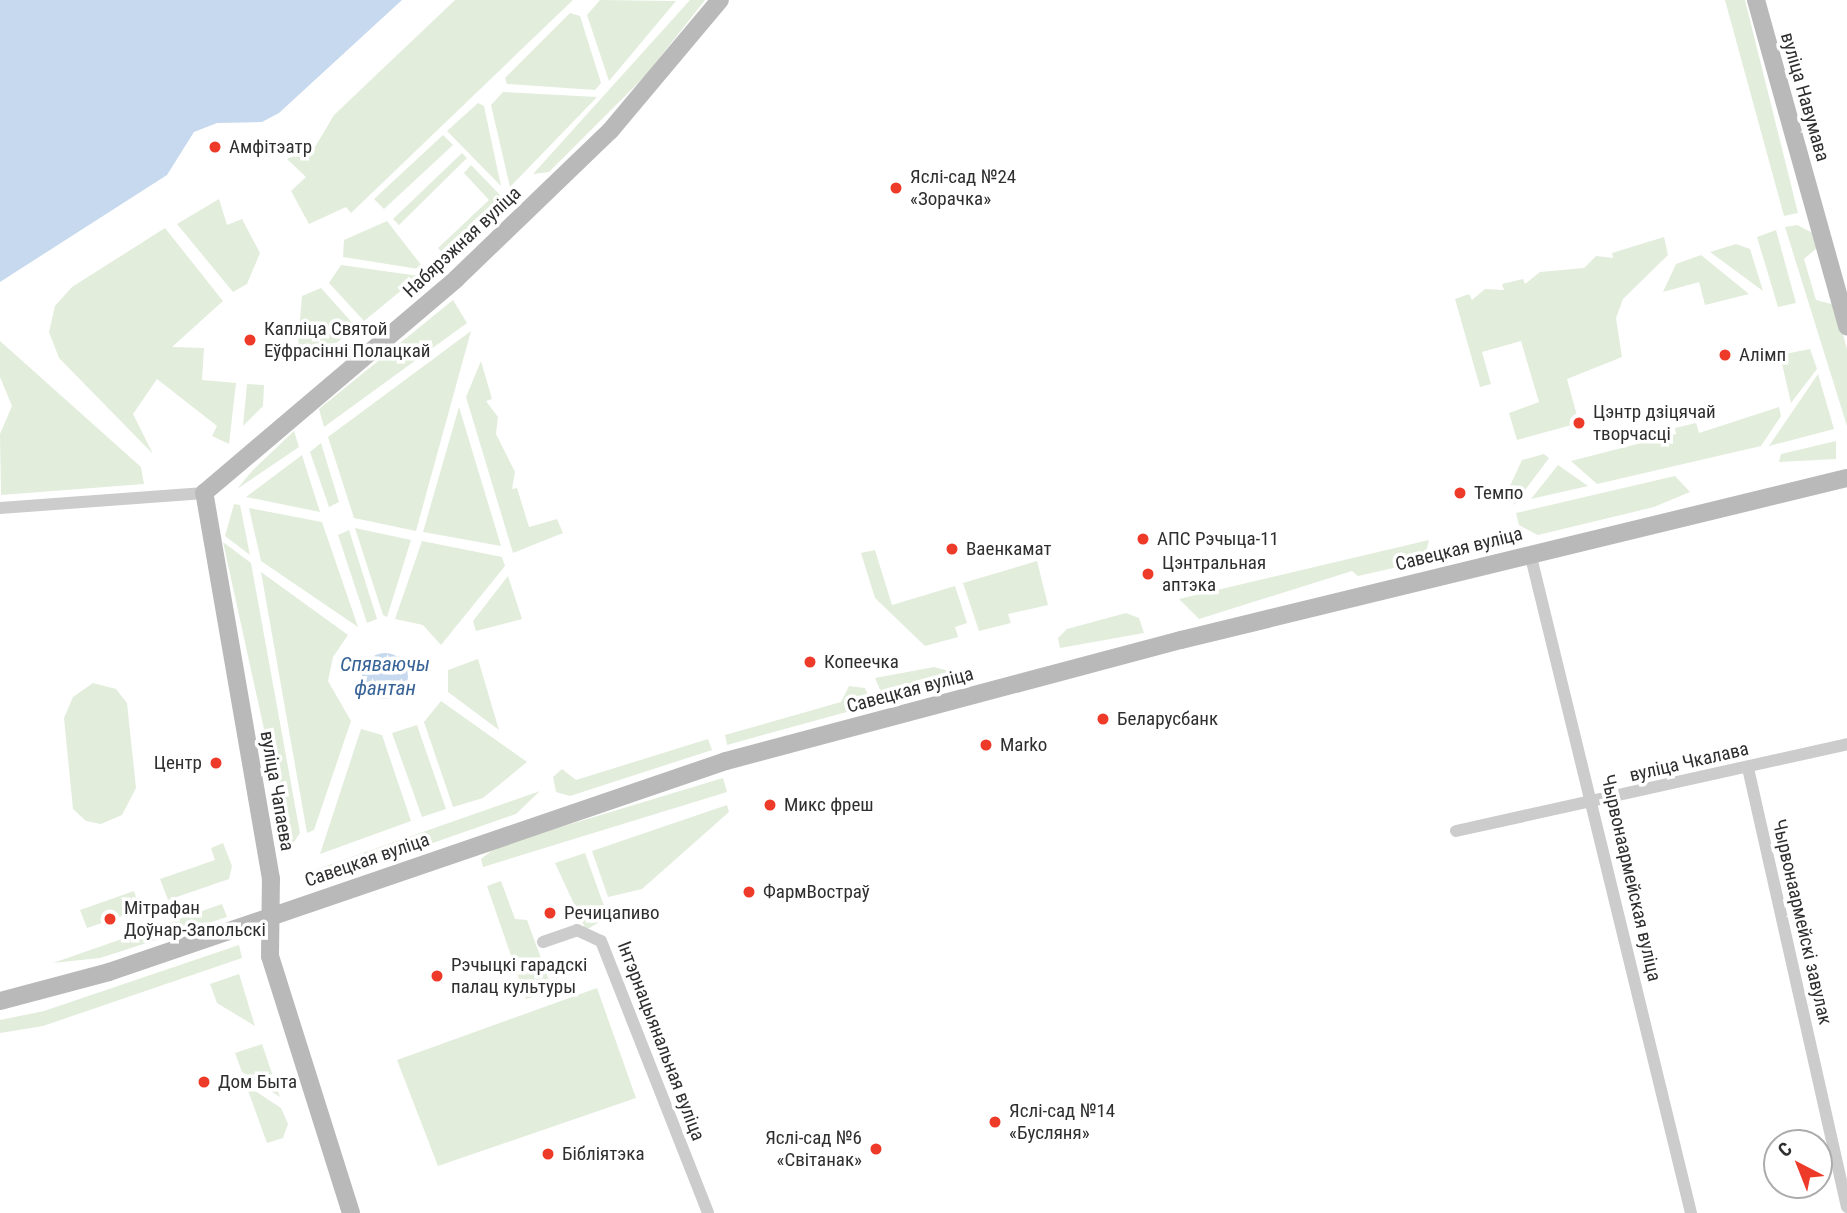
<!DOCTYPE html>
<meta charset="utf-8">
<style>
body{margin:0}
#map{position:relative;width:1847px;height:1213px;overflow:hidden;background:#fff;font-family:"Roboto Condensed",sans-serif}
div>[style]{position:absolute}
.green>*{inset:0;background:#e2eddc}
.water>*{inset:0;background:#c7d9ee}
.round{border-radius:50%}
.street>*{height:12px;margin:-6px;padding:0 6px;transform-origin:6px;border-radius:6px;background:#ccc}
.secondary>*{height:18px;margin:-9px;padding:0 9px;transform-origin:9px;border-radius:9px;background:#b9b9b9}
.dots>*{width:19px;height:19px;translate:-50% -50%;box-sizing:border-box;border:4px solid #fff;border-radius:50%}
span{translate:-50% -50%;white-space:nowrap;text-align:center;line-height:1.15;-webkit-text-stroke:7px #fff;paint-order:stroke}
.street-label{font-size:19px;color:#2f2f2f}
.poi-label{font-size:19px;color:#2f2f2f}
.left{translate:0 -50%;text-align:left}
.right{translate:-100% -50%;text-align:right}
.water-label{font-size:21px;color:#386396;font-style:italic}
.north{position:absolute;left:1763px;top:1129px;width:70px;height:70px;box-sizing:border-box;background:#fff;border:2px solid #acacac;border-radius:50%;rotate:318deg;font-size:19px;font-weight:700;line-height:28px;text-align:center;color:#2f2f2f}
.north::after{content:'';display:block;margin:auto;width:24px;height:32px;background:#ee3a29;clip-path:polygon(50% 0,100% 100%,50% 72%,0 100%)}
</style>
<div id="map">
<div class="green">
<i style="clip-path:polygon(455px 0,573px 0,351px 213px,346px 207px,309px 224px,291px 191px,306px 177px,287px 159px,315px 147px,334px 115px)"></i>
<i style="clip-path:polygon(600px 0,676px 1px,609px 81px,587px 15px)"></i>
<i style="clip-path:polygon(690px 0,705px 0,646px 75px,549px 172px,533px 174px)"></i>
<i style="clip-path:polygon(1725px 0,1745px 0,1798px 213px,1784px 216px)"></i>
<i style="clip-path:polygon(570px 13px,580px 16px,601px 83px,595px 90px,507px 84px,505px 78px)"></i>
<i style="clip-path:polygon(503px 92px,597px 97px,510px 187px,491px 105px)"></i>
<i style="clip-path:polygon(478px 103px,484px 106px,501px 186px,447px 131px)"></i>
<i style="clip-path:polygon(443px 135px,453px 145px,384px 209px,374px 199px)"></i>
<i style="clip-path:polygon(462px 153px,467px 158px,399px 225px,393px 219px)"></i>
<i style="clip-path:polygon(471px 165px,501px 196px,446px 256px,438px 248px,489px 200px,464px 173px)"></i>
<i style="clip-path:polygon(219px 199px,227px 225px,242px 219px,260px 253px,247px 284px,233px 292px,177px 224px)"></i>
<i style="clip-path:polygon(387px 221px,425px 270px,343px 257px,344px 240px)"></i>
<i style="clip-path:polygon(1797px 225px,1813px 233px,1817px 248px,1804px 259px,1816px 300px,1835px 305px,1847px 349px,1847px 426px,1785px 227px)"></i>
<i style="clip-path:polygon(165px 228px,223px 301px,172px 347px,204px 348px,202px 380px,236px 383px,229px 444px,212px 436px,217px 426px,157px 379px,133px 414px,153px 454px,59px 358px,49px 332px,55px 306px,72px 287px)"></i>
<i style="clip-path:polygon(1776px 230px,1796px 303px,1778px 307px,1757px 237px)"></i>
<i style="clip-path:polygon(1664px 237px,1668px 255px,1623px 299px,1616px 318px,1622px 357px,1567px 379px,1579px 423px,1517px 440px,1509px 413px,1539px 402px,1521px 341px,1482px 352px,1491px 384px,1480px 387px,1455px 299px,1469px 294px,1472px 300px,1485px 289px,1504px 290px,1502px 284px,1523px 279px,1525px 284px,1540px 272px,1584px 268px,1596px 256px,1613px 258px,1612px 253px)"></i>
<i style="clip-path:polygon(1736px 244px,1750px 249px,1763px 291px,1710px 252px)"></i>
<i style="clip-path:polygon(1701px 255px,1749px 294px,1705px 305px,1699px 282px,1663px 292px,1676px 264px)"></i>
<i style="clip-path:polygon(341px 265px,419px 276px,364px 321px,329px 283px)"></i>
<i style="clip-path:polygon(321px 288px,356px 327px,317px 359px,297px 357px,302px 296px)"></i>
<i style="clip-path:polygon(453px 300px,467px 323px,324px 427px,319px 409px)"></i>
<i style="clip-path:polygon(471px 331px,416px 531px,354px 518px,328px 437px)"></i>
<i style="clip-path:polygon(0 341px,141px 467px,144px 484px,1px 495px,0 434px,12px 406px,0 377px)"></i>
<i style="clip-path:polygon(1810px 349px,1817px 369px,1791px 403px,1780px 355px)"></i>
<i style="clip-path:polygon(481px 361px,492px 399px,486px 401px,498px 417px,496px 434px,515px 472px,512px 489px,517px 488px,529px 527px,557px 519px,563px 533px,513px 553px,466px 397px)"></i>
<i style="clip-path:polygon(1818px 374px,1834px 429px,1769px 446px)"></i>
<i style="clip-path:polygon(247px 384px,264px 385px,263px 406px,243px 426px)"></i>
<i style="clip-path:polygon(459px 407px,501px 546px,423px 532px)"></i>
<i style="clip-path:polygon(1779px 407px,1781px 416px,1761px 446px,1597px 484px,1571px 461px,1676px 434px,1675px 428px,1696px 423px,1699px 433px)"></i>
<i style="clip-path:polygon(294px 431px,299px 447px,237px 489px,252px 471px)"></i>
<i style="clip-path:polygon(1836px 441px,1836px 459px,1779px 462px,1781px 454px)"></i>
<i style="clip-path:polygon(321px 443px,339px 502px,329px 507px,310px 452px)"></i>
<i style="clip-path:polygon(1544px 454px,1549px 458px,1514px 505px,1509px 488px,1522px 460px)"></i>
<i style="clip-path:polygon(302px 455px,320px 512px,246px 497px)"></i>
<i style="clip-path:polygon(1558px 465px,1588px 486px,1531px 499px)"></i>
<i style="clip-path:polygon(1675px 476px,1690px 492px,1654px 507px,1538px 535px,1519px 525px,1516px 513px)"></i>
<i style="clip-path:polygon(234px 504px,240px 505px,250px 555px,225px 536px)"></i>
<i style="clip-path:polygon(249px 508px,322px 522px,358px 627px,261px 561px)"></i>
<i style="clip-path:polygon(355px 528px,411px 540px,387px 617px,383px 615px)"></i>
<i style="clip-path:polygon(349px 530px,377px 619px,367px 623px,338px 535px)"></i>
<i style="clip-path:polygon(1429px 540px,1424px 561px,1358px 576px,1352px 571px,1199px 619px,1179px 599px)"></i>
<i style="clip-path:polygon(422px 541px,502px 557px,505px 566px,441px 645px,423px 625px,395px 619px)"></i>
<i style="clip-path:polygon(223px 542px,251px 563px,300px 833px,290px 848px)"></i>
<i style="clip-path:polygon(875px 550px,892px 605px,955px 586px,967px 623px,955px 627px,958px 637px,925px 646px,875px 598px,861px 553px)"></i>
<i style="clip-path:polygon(1037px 561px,1048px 605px,1008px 614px,1011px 623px,979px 631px,963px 583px)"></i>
<i style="clip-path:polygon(261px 572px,348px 635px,333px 657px,328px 681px,351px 721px,314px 830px,307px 833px)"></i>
<i style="clip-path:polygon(508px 576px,522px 619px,476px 631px,473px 621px)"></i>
<i style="clip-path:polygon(1126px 613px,1139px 618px,1144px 633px,1060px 648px,1058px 638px,1067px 629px)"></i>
<i style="clip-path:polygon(478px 659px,499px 730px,448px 692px,448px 670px)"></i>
<i style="clip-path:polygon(934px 667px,965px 675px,885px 701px,875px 678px)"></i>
<i style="clip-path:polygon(93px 683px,116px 689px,127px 703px,136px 788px,122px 815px,101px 824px,86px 821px,73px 809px,64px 718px,73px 697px)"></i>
<i style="clip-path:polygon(849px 686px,865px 688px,872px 705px,727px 745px,725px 735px,841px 702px)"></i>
<i style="clip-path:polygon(441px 701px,527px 762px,483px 798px,453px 807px,424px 722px)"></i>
<i style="clip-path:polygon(417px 725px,446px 809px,422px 817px,392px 733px)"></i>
<i style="clip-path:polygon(361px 729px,382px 735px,411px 821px,320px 854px)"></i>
<i style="clip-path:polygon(708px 739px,712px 750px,570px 796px,556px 792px,553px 777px,562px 769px,576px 780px)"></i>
<i style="clip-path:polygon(723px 778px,727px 792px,483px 867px,481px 859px,498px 846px)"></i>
<i style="clip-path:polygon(540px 791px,516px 814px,307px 887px,303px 874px)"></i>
<i style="clip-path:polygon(727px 805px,729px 812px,642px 889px,608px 897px,592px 851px)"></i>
<i style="clip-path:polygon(223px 843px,232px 866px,229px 879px,168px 900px,160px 879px,215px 860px,211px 848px)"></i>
<i style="clip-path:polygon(585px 853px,608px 917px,586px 930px,555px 863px)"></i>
<i style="clip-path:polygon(501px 881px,515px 919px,527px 920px,553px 991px,526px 999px,487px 886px)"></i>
<i style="clip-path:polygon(134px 891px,140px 910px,87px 928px,80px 910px)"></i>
<i style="clip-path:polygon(222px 904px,227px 917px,100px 958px,53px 963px)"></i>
<i style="clip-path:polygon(239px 945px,242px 958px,43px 1026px,0 1033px,0 1020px,44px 1011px)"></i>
<i style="clip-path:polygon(239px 974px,255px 1026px,217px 1003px,210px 984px)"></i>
<i style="clip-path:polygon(597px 988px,636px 1098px,438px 1166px,397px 1060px)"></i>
<i style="clip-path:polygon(262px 1044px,280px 1097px,242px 1072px,235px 1053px)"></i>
<i style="clip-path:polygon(246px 1085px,281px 1108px,288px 1124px,283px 1138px,267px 1143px)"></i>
</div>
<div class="water">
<i style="clip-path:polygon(0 0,402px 0,279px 113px,262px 122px,217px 123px,194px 132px,167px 175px,0 282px)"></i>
<i class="round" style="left:362px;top:653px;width:46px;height:46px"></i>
</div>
<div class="street">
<i style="left:0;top:508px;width:205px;rotate:-4.2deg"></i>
<i style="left:1530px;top:553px;width:679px;rotate:76.29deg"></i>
<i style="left:1748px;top:768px;width:450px;rotate:77.3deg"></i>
<i style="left:1456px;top:831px;width:401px;rotate:-12.5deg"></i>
<i style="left:543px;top:942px;width:36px;rotate:-19deg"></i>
<i style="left:577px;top:930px;width:26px;rotate:25deg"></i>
<i style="left:601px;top:941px;width:292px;rotate:68.5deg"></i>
</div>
<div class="secondary">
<i style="left:1756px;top:0;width:339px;rotate:74.4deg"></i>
<i style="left:0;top:1001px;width:113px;rotate:-14.9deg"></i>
<i style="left:109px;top:972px;width:652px;rotate:-18.88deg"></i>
<i style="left:726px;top:761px;width:471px;rotate:-14.9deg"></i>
<i style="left:1181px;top:640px;width:685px;rotate:-13.67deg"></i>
<i style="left:351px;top:1213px;width:269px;rotate:-107.5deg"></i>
<i style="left:270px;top:956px;width:77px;rotate:-89.3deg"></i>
<i style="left:271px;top:879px;width:392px;rotate:-99.8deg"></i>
<i style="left:204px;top:493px;width:331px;rotate:-40.3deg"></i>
<i style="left:456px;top:279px;width:214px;rotate:-43.9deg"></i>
<i style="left:610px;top:131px;width:171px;rotate:-50deg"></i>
</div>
<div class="dots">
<i style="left:215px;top:147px;background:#ee3a29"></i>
<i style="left:896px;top:188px;background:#ee3a29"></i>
<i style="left:250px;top:340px;background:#ee3a29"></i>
<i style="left:1725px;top:355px;background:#ee3a29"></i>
<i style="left:1579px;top:423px;background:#ee3a29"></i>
<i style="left:1460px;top:493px;background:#ee3a29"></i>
<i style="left:1143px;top:539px;background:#ee3a29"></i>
<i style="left:952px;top:549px;background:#ee3a29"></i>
<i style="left:1148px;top:574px;background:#ee3a29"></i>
<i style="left:810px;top:662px;background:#ee3a29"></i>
<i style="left:1103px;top:719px;background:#ee3a29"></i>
<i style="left:986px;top:745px;background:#ee3a29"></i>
<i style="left:216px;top:763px;background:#ee3a29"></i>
<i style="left:770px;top:805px;background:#ee3a29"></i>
<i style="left:749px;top:892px;background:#ee3a29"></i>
<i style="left:550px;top:913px;background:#ee3a29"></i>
<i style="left:110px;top:919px;background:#ee3a29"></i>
<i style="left:437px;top:976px;background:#ee3a29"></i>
<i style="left:204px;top:1082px;background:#ee3a29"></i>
<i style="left:995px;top:1122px;background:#ee3a29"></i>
<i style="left:876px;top:1149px;background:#ee3a29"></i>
<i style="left:548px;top:1154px;background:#ee3a29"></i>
</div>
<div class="street-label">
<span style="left:1805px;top:97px;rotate:74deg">вуліца Навумава</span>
<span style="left:462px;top:242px;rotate:-43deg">Набярэжная вуліца</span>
<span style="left:1459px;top:549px;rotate:-14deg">Савецкая вуліца</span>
<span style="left:910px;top:690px;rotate:-15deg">Савецкая вуліца</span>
<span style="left:1689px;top:762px;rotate:-13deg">вуліца Чкалава</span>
<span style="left:277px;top:791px;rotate:80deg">вуліца Чапаева</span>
<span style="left:367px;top:860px;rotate:-19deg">Савецкая вуліца</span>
<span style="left:1631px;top:878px;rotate:77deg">Чырвонаармейская вуліца</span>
<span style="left:1802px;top:922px;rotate:77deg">Чырвонаармейскі завулак</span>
<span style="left:661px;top:1041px;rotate:69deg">Інтэрнацыянальная вуліца</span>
</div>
<div class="poi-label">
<span class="left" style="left:229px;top:147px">Амфітэатр</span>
<span class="left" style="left:910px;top:188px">Яслі-сад №24<br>«Зорачка»</span>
<span class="left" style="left:264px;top:340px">Капліца Святой<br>Еўфрасінні Полацкай</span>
<span class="left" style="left:1739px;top:355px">Алімп</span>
<span class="left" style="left:1593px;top:423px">Цэнтр дзіцячай<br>творчасці</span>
<span class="left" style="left:1474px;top:493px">Темпо</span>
<span class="left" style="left:1157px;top:539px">АПС Рэчыца-11</span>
<span class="left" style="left:966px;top:549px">Ваенкамат</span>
<span class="left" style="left:1162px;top:574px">Цэнтральная<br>аптэка</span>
<span class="left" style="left:824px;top:662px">Копеечка</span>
<span class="left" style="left:1117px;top:719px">Беларусбанк</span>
<span class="left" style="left:1000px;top:745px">Marko</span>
<span class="right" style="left:202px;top:763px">Центр</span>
<span class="left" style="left:784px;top:805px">Микс фреш</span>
<span class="left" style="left:763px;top:892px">ФармВостраў</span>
<span class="left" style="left:124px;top:919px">Мітрафан<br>Доўнар-Запольскі</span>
<span class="left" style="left:564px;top:913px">Речицапиво</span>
<span class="left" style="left:451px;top:976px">Рэчыцкі гарадскі<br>палац культуры</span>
<span class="left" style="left:218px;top:1082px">Дом Быта</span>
<span class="left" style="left:1009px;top:1122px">Яслі-сад №14<br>«Бусляня»</span>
<span class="right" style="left:862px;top:1149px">Яслі-сад №6<br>«Світанак»</span>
<span class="left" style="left:562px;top:1154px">Бібліятэка</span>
</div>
<div class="water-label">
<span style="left:385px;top:676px">Спяваючы<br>фантан</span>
</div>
<div class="north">С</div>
</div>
